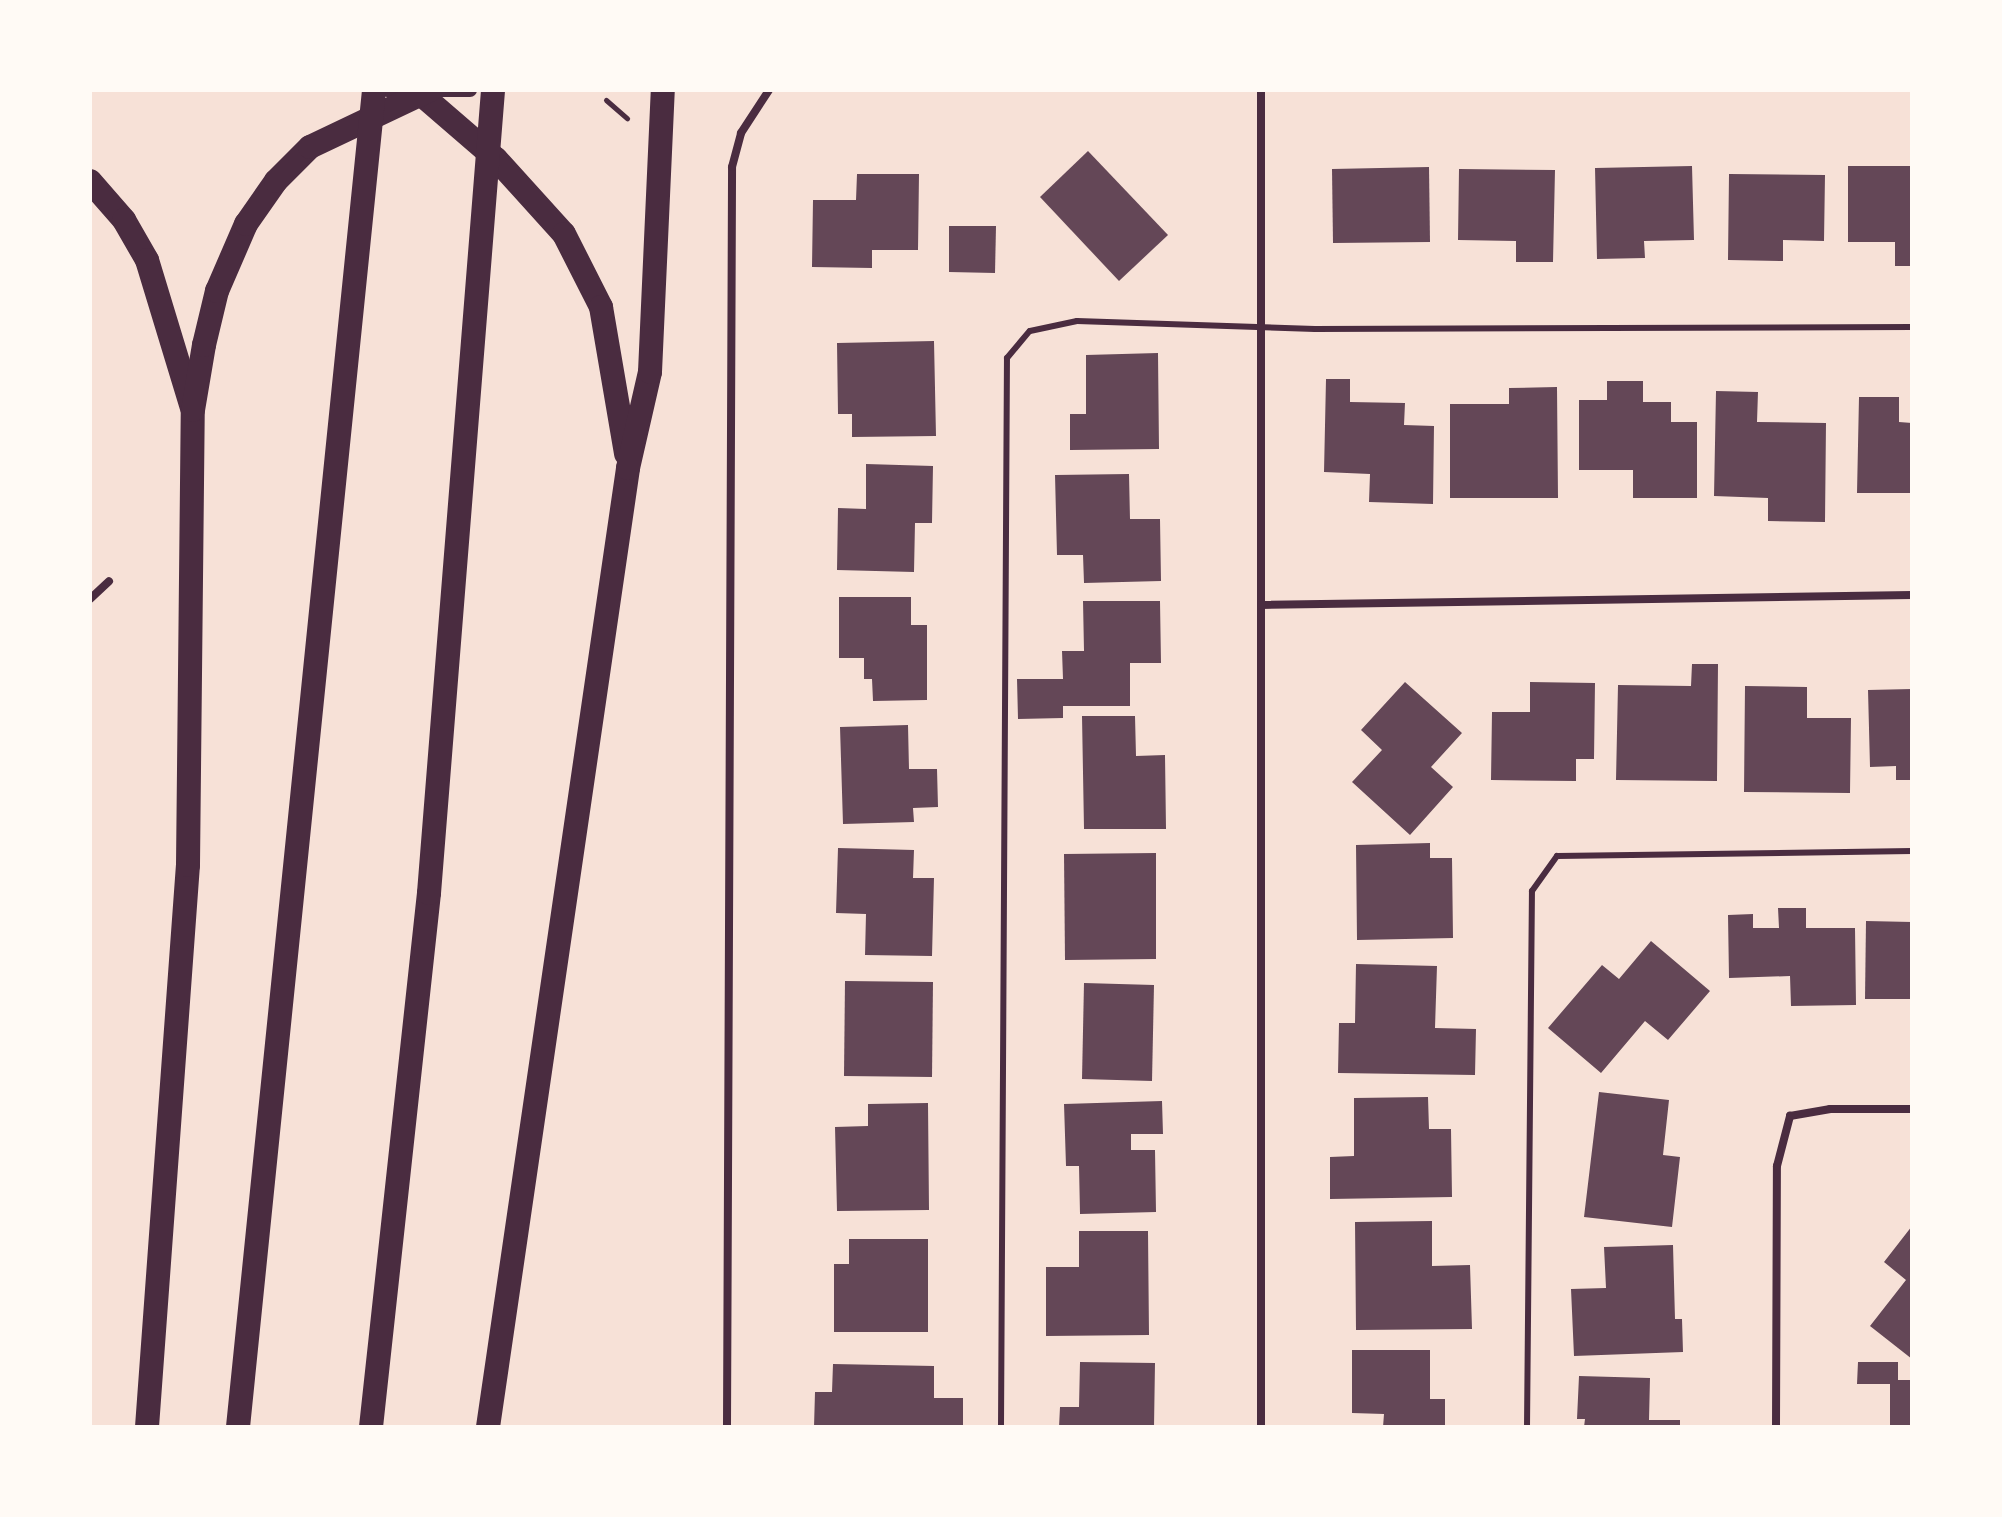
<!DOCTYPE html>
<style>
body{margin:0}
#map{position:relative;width:2002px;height:1517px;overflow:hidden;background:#f7e1d7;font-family:"PT Sans",sans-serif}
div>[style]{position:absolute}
.building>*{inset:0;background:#644757}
.path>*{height:5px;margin:-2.5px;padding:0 2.5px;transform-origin:2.5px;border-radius:2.5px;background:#4a2c40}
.service>*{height:6px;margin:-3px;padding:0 3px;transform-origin:3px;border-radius:3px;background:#4a2c40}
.minor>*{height:8px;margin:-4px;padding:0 4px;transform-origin:4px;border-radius:4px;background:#4a2c40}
.tertiary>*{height:14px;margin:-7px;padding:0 7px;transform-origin:7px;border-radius:7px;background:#4a2c40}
.motorway>*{height:24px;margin:-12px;padding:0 12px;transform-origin:12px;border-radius:12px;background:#4a2c40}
span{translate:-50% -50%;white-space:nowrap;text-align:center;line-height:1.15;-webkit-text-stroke:6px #fffaf5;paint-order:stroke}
.frame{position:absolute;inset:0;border:92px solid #fffaf5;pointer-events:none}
</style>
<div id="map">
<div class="building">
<i style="clip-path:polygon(1088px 151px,1168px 235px,1119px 281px,1040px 197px)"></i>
<i style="clip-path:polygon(1692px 166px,1694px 240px,1644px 241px,1645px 258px,1597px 259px,1595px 168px)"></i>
<i style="clip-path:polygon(1848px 166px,1912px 166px,1912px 266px,1895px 266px,1895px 242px,1848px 242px)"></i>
<i style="clip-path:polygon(1429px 167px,1430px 242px,1333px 243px,1332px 169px)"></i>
<i style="clip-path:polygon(1459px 169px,1555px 170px,1553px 262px,1516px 262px,1516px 241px,1458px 240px)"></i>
<i style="clip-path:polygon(857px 174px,919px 174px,918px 250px,872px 250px,872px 268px,812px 267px,813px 200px,856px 200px)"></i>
<i style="clip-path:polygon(1729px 174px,1825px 175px,1824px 241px,1783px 240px,1783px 261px,1728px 260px)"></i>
<i style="clip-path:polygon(949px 226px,996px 226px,995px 273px,949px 272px)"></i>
<i style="clip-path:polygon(934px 341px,936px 436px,852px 437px,852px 414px,838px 414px,837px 343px)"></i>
<i style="clip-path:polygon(1158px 353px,1159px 449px,1070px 450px,1070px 414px,1086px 414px,1086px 355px)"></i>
<i style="clip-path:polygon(1326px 379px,1350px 379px,1350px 402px,1405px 403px,1404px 425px,1434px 426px,1433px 504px,1369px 502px,1370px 474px,1324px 472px)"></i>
<i style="clip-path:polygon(1607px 381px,1643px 381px,1643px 402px,1671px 402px,1671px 422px,1697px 422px,1697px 498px,1633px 498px,1633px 470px,1579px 470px,1579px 400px,1607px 400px)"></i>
<i style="clip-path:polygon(1557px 387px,1558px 498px,1450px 498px,1450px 404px,1509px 404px,1509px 388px)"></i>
<i style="clip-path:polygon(1716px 391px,1758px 392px,1757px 422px,1826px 423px,1825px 522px,1768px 521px,1768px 498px,1714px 496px)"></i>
<i style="clip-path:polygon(1859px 397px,1899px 397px,1899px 422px,1912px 423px,1912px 493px,1857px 493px)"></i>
<i style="clip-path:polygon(866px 464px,933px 466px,932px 523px,915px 523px,914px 572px,837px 570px,838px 508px,866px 509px)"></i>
<i style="clip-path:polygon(1129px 474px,1130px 519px,1160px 519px,1161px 581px,1084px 583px,1083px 555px,1057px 555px,1055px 475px)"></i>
<i style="clip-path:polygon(839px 597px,911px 597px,911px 625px,927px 625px,927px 700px,873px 701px,872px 679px,864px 679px,864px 658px,839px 658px)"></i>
<i style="clip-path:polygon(1083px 601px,1160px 601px,1161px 663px,1130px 663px,1130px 706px,1063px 706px,1063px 718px,1018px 719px,1017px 679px,1063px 679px,1062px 651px,1084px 651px)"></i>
<i style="clip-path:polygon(1692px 664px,1718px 664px,1717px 781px,1616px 780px,1618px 685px,1691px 686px)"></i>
<i style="clip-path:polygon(1405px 682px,1462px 733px,1431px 767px,1453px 787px,1410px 835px,1352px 782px,1382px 750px,1361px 730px)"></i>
<i style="clip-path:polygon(1530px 682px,1595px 683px,1594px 759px,1576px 759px,1576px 781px,1491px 780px,1492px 712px,1530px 712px)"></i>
<i style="clip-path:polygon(1745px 686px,1807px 687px,1807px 718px,1851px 718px,1850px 793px,1744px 792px)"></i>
<i style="clip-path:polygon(1912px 689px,1912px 780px,1896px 780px,1896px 766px,1870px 767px,1868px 690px)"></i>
<i style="clip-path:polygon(1082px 716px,1135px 716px,1136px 756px,1165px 755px,1166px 829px,1084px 829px)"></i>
<i style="clip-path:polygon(908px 725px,909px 769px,937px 769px,938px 807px,913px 808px,914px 822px,843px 824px,840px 727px)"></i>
<i style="clip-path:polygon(1430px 843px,1430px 858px,1452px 858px,1453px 938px,1357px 940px,1356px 845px)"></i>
<i style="clip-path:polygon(838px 848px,914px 850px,913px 878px,934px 878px,932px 956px,865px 955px,866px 914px,836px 913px)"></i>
<i style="clip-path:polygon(1156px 853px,1156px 959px,1065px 960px,1064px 854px)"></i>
<i style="clip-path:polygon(1778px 908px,1806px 908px,1806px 928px,1855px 928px,1856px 1005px,1791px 1006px,1790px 976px,1729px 978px,1728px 915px,1753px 914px,1753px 928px,1779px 928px)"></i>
<i style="clip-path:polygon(1866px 921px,1912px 922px,1912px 999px,1865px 999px)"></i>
<i style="clip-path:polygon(1651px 941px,1710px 991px,1668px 1040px,1645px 1021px,1601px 1073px,1548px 1028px,1602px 965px,1619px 979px)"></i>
<i style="clip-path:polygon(1356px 964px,1437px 966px,1435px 1028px,1476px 1029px,1475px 1075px,1338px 1073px,1339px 1023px,1355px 1023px)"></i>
<i style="clip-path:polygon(845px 981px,933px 982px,932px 1077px,844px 1076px)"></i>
<i style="clip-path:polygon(1084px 983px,1154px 985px,1152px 1081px,1082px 1079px)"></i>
<i style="clip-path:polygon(1599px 1092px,1669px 1100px,1663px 1155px,1680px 1157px,1672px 1227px,1584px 1217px)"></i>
<i style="clip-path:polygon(1428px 1097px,1429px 1129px,1451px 1129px,1452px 1197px,1330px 1199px,1330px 1157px,1354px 1156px,1354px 1098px)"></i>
<i style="clip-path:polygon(1162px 1101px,1163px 1134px,1131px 1134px,1131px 1150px,1155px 1150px,1156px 1212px,1080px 1214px,1079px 1166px,1066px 1166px,1064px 1104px)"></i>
<i style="clip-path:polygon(928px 1103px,929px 1210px,837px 1211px,835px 1127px,868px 1126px,868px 1104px)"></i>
<i style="clip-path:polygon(1432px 1221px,1432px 1266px,1470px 1265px,1472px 1329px,1356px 1330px,1355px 1222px)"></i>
<i style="clip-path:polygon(1912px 1226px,1912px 1359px,1870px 1326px,1906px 1280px,1884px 1262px)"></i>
<i style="clip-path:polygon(1079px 1231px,1148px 1231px,1149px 1335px,1046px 1336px,1046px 1267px,1079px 1267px)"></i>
<i style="clip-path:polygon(849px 1239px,928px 1239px,928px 1332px,834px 1332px,834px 1264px,849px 1264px)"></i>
<i style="clip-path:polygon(1673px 1245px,1675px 1319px,1682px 1319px,1683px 1352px,1574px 1356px,1571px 1289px,1606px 1288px,1604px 1247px)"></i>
<i style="clip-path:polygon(1352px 1350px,1430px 1350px,1430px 1399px,1445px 1399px,1445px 1427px,1383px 1427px,1384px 1414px,1352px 1413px)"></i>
<i style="clip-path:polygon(1080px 1362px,1155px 1363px,1154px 1427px,1059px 1427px,1060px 1407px,1079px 1407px)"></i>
<i style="clip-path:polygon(1858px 1362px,1898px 1362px,1898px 1380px,1912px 1380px,1912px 1427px,1890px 1427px,1890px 1384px,1857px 1384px)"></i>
<i style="clip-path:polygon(833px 1364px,934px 1366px,934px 1398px,963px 1398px,963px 1427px,814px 1427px,815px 1392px,832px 1392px)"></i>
<i style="clip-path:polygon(1579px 1376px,1650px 1378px,1649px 1420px,1680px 1420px,1680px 1427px,1584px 1427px,1585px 1419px,1577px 1419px)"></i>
</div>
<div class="path">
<i style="left:606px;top:100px;width:28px;rotate:41deg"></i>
</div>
<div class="service">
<i style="left:1001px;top:1427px;width:1069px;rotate:-89.68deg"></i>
<i style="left:1007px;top:358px;width:35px;rotate:-50deg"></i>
<i style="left:1030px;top:331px;width:48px;rotate:-12deg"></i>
<i style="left:1077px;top:321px;width:238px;rotate:1.9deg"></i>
<i style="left:1315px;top:329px;width:597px;rotate:-0.19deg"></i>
<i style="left:1527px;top:1427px;width:536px;rotate:-89.47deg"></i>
<i style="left:1532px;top:891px;width:43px;rotate:-54.5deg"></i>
<i style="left:1557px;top:856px;width:355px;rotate:-0.8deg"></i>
</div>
<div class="minor">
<i style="left:1261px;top:90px;width:1337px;rotate:90deg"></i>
<i style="left:90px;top:599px;width:26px;rotate:-43deg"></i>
<i style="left:1261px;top:605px;width:651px;rotate:-0.88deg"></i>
<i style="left:727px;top:1427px;width:1260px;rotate:-89.77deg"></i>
<i style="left:732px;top:167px;width:35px;rotate:-75deg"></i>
<i style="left:741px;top:133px;width:51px;rotate:-56.9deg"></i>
<i style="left:1776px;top:1427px;width:261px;rotate:-89.8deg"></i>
<i style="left:1777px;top:1166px;width:52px;rotate:-75.4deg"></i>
<i style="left:1790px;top:1116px;width:41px;rotate:-9.9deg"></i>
<i style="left:1830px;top:1109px;width:82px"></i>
</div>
<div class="tertiary">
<i style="left:387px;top:90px;width:83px"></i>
</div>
<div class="motorway">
<i style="left:416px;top:90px;width:106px;rotate:40.8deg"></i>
<i style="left:496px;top:159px;width:101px;rotate:47.8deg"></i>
<i style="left:564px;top:234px;width:82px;rotate:63.1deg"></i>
<i style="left:601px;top:307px;width:149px;rotate:80.3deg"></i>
<i style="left:90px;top:181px;width:52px;rotate:48.9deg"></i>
<i style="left:124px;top:220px;width:46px;rotate:60.1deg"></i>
<i style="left:147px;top:260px;width:155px;rotate:73.1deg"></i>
<i style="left:147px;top:1427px;width:563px;rotate:-85.83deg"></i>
<i style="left:188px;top:865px;width:455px;rotate:-89.4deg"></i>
<i style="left:193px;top:410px;width:66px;rotate:-80.4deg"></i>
<i style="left:204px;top:345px;width:56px;rotate:-76.5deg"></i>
<i style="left:217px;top:291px;width:73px;rotate:-66.6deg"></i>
<i style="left:246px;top:224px;width:52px;rotate:-55.1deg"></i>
<i style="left:276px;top:181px;width:48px;rotate:-45deg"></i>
<i style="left:310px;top:147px;width:133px;rotate:-25.4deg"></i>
<i style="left:238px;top:1427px;width:1344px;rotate:-84.19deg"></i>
<i style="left:371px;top:1427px;width:537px;rotate:-83.8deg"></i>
<i style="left:429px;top:893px;width:806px;rotate:-85.44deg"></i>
<i style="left:488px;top:1427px;width:969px;rotate:-81.69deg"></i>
<i style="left:628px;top:468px;width:98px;rotate:-77.1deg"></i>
<i style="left:650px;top:372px;width:282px;rotate:-87.4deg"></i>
</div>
<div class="frame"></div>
</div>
